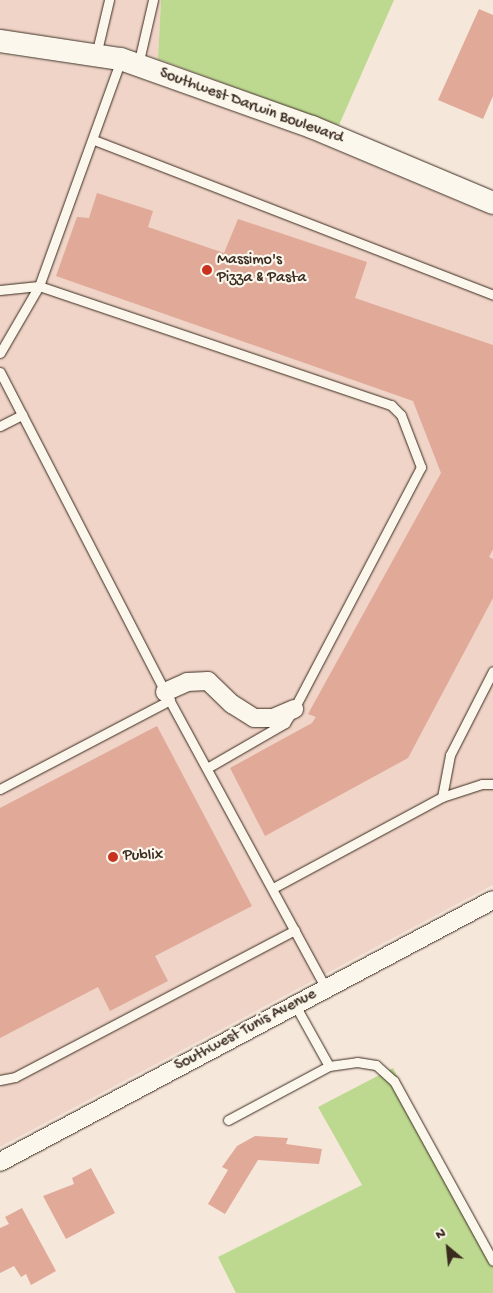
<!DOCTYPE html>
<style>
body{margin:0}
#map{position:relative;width:493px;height:1293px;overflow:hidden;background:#f6e7db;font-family:"Gochi Hand",sans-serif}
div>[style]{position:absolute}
.built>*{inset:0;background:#efd4c7}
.green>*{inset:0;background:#bdd990}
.building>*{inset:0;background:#e0a998}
.roads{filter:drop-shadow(0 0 1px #3b2a1e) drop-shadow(0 0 1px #3b2a1e)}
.service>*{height:9px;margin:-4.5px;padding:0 4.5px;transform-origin:4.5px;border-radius:4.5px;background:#fbf7ec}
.minor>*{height:18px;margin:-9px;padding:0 9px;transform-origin:9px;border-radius:9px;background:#fbf7ec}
.tertiary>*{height:22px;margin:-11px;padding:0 11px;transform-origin:11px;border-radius:11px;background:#fbf7ec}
.dots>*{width:14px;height:14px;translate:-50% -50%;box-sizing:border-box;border:2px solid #fbf7ec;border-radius:50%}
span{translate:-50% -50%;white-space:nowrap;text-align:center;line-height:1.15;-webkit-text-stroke:4.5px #fbf7ec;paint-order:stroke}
.street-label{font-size:16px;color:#3b2a1e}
.poi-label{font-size:16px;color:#3b2a1e}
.left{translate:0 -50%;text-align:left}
.north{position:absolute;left:423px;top:1223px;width:50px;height:50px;-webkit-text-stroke:4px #fbf7ec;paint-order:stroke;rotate:332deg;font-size:14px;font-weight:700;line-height:20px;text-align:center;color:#3b2a1e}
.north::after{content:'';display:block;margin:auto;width:18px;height:22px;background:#3b2a1e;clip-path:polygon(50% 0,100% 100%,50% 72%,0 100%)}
</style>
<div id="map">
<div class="built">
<i style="clip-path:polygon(0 0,161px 0,158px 59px,161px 60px,121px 46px,0 29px)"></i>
<i style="clip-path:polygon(0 54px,119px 71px,309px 139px,493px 216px,493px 885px,0 1147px)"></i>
</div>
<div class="green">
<i style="clip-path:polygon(161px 0,394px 0,339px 125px,158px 59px)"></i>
<i style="clip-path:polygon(393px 1068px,493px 1257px,493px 1293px,236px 1293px,218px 1257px,362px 1185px,318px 1107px)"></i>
</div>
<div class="building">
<i style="clip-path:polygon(479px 9px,493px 15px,493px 96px,483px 119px,438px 100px)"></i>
<i style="clip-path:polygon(97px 193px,153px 211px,148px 227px,224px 253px,238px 219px,367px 262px,355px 298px,493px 345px,493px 549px,489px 557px,493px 559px,493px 598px,408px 758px,265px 836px,230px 768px,312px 723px,316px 717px,308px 714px,441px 473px,413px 401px,56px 276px,77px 217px,89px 218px)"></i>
<i style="clip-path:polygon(157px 726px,252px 906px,155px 956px,168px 981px,110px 1011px,98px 987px,0 1038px,0 808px)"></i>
<i style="clip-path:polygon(255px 1136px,288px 1138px,286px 1144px,322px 1149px,319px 1164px,258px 1160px,225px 1214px,208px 1204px,228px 1170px,222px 1167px,237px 1146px)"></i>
<i style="clip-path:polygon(91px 1168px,115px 1213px,66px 1239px,43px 1196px,74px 1184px,72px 1178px)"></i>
<i style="clip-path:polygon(22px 1208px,56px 1271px,31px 1285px,26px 1274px,21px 1277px,14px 1266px,0 1273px,0 1228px,9px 1224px,5px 1217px)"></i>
</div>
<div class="roads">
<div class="service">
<i style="left:96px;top:55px;width:57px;rotate:-76.7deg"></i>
<i style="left:138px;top:65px;width:67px;rotate:-77deg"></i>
<i style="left:94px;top:140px;width:428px;rotate:21.2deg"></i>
<i style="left:0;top:290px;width:39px;rotate:-6deg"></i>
<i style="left:39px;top:286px;width:372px;rotate:18.7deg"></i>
<i style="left:391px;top:405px;width:14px;rotate:45deg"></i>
<i style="left:401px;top:415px;width:56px;rotate:69deg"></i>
<i style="left:421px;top:467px;width:273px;rotate:117.7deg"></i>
<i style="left:294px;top:709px;width:17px;rotate:123deg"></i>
<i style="left:285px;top:723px;width:90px;rotate:150deg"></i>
<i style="left:0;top:353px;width:78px;rotate:-59.8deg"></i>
<i style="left:39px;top:286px;width:241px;rotate:-70.1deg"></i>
<i style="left:0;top:372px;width:360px;rotate:62.7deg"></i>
<i style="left:165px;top:692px;width:337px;rotate:61.5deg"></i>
<i style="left:0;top:426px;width:25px;rotate:-27deg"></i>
<i style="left:0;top:789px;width:192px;rotate:-27.6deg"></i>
<i style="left:442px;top:797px;width:43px;rotate:-79.2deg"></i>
<i style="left:450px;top:755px;width:94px;rotate:-62.9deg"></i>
<i style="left:273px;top:888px;width:192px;rotate:-28.3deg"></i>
<i style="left:442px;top:797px;width:42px;rotate:-18deg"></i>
<i style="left:482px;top:784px;width:11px"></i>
<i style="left:329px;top:1066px;width:28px;rotate:-8deg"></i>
<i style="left:357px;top:1062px;width:19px;rotate:9deg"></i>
<i style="left:376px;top:1065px;width:24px;rotate:42deg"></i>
<i style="left:394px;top:1081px;width:205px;rotate:61.2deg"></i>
<i style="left:0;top:1080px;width:15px;rotate:-11deg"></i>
<i style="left:15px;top:1077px;width:316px;rotate:-27.7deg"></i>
<i style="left:228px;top:1120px;width:115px;rotate:-28.1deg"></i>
<i style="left:329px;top:1066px;width:70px;rotate:-119.1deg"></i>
</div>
<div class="minor">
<i style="left:165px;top:692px;width:24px;rotate:-24deg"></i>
<i style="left:187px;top:682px;width:21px;rotate:-3deg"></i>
<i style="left:208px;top:681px;width:33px;rotate:44deg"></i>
<i style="left:232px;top:704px;width:26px;rotate:32deg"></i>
<i style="left:254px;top:718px;width:19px"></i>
<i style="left:273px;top:718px;width:23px;rotate:-23deg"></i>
<i style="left:0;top:1162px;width:558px;rotate:-27.99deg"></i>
</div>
<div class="tertiary">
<i style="left:0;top:41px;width:122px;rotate:8.5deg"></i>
<i style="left:121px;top:59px;width:203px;rotate:19.6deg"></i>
<i style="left:312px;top:127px;width:196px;rotate:22.8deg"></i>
</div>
</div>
<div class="dots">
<i style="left:207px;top:270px;background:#c8321e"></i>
<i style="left:113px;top:857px;background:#c8321e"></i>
</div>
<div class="street-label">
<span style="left:251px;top:107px;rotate:20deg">Southwest Darwin Boulevard</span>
<span style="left:246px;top:1031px;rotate:-28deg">Southwest Tunis Avenue</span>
</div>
<div class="poi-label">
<span class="left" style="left:217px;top:270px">Massimo's<br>Pizza &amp; Pasta</span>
<span class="left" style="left:123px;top:857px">Publix</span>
</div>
<div class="north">N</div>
</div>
